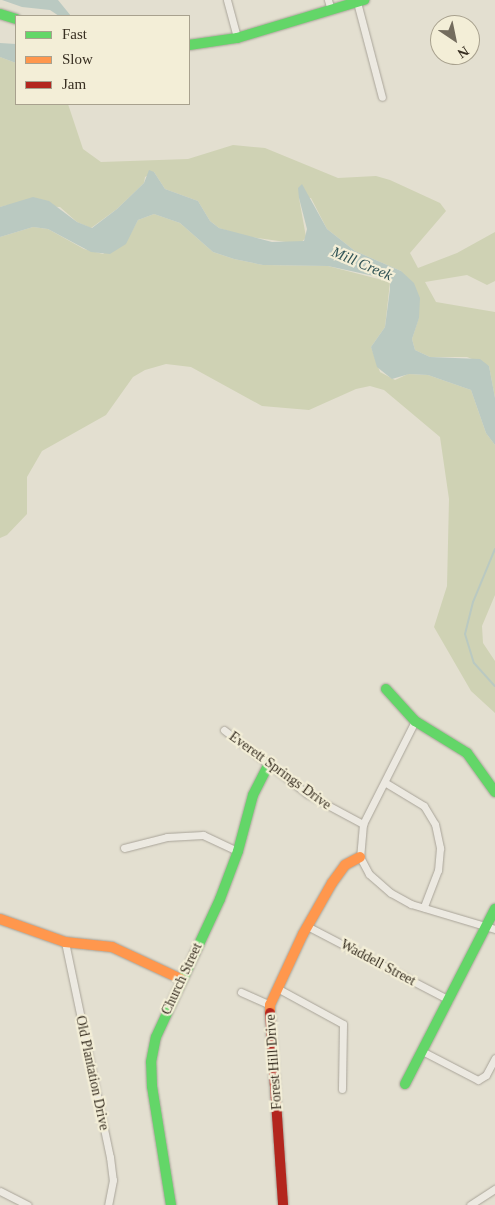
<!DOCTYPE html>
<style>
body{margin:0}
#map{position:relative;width:495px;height:1205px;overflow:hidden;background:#e3dfd0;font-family:Georgia,serif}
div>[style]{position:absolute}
.green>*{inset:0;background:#cfd2b4}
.water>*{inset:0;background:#bac9c1}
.stream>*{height:2px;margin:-1px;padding:0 1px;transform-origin:1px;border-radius:1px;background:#bac9c1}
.roads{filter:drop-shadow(0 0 1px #a9a499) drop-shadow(0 0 1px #a9a499)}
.street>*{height:7px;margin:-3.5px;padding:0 3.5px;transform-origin:3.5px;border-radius:3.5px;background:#ece9e1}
.fast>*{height:10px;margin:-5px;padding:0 5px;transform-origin:5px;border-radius:5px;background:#63d668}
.slow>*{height:10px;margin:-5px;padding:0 5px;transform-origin:5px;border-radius:5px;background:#ff974d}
.jam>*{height:10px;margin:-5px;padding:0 5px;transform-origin:5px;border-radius:5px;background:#b3261e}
span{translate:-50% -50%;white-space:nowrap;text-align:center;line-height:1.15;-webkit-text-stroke:4.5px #f3eed7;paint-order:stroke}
.street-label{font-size:14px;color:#372e21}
.water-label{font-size:15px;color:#315456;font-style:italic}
.legend{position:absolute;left:15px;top:15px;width:175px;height:90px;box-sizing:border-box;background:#f3eed7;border:1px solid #a8a18e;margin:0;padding:6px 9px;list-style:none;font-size:15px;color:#372e21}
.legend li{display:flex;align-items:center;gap:10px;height:25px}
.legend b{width:25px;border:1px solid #a8a18e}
.north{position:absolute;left:430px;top:15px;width:50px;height:50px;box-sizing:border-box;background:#f3eed7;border:1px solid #a8a18e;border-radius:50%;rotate:146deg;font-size:14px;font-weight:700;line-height:20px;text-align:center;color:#372e21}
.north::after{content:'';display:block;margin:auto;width:18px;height:22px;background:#736c5e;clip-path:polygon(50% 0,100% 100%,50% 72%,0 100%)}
</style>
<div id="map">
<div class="green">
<i style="clip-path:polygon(0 57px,16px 63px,16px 104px,68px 104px,83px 149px,101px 162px,188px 159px,233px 145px,265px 148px,338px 178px,376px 176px,390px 180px,440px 203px,446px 211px,410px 253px,418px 268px,457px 253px,495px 232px,495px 281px,487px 285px,467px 275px,425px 282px,436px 302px,495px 312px,495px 398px,489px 366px,467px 357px,430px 357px,415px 350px,412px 339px,419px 317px,401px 271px,355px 251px,327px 229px,311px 198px,299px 198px,306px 237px,301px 243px,293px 243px,244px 236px,219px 228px,210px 221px,198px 201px,165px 189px,154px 172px,145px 177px,144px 183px,117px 209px,91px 228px,77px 222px,60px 207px,8px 205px,0 207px)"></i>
<i style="clip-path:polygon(154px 214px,180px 223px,213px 252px,234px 259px,263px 265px,328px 266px,390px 282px,385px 327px,371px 347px,380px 372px,395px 380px,408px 374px,428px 375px,471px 390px,486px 433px,495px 445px,495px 595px,482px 626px,483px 643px,495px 661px,495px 713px,471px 691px,434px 627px,447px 586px,449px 499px,440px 437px,384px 390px,370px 386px,356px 389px,309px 410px,262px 406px,191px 367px,166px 364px,145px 370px,133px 377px,106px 415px,42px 451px,27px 477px,27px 514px,7px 535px,0 538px,0 237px,33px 227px,48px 229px,84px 249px,103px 254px,131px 233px,138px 220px)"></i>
</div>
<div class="water">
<i style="clip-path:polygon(2px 0,58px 0,71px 16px,59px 16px,50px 10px,22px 7px)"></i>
<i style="clip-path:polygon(0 43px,16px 44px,16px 63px,0 57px)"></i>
<i style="clip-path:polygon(149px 170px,154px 172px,165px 189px,198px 201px,210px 221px,219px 228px,272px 242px,304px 241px,307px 229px,299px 198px,298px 188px,302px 184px,327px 229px,355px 251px,401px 271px,414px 283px,420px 298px,419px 318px,412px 339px,415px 350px,430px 357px,480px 359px,489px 366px,495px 398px,495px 445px,486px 433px,471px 390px,428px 375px,409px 374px,392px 379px,377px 367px,371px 347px,385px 327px,390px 289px,390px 282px,383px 278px,328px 266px,263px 265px,234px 259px,213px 252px,180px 223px,154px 214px,138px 220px,126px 244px,110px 254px,91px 252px,48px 229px,33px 227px,0 237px,0 207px,33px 197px,49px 201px,77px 222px,92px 228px,117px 209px,144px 183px)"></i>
</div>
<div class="stream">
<i style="left:495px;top:549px;width:57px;rotate:112.5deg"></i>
<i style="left:473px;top:602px;width:33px;rotate:104deg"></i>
<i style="left:465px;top:634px;width:30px;rotate:73deg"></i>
<i style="left:474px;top:663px;width:31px;rotate:48deg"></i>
</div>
<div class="roads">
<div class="street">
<i style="left:227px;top:0;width:39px;rotate:75deg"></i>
<i style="left:328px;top:0;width:10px;rotate:73deg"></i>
<i style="left:357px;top:2px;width:98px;rotate:75.3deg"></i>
<i style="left:415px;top:721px;width:115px;rotate:116.8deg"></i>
<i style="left:363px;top:824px;width:33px;rotate:95deg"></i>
<i style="left:360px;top:857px;width:19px;rotate:62deg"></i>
<i style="left:369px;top:874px;width:29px;rotate:41deg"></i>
<i style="left:391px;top:893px;width:23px;rotate:29deg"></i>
<i style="left:411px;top:904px;width:88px;rotate:16.6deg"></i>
<i style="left:224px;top:730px;width:105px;rotate:37.6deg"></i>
<i style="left:307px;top:794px;width:64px;rotate:28.2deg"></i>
<i style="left:386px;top:783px;width:44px;rotate:31.2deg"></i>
<i style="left:424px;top:806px;width:21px;rotate:59deg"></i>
<i style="left:435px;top:824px;width:25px;rotate:78deg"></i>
<i style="left:440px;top:848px;width:22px;rotate:95deg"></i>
<i style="left:438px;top:870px;width:40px;rotate:111deg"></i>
<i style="left:124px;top:848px;width:44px;rotate:-14.3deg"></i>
<i style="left:167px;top:837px;width:36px;rotate:-3deg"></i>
<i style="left:203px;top:835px;width:38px;rotate:25deg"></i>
<i style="left:307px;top:926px;width:160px;rotate:27.5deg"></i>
<i style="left:65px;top:942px;width:220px;rotate:78.2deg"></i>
<i style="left:110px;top:1157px;width:23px;rotate:83deg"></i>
<i style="left:113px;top:1180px;width:25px;rotate:101deg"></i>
<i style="left:277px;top:988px;width:75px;rotate:28.6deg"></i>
<i style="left:343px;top:1024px;width:65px;rotate:90.9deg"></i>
<i style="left:241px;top:992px;width:32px;rotate:24deg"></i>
<i style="left:422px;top:1051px;width:63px;rotate:27.4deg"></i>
<i style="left:478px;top:1080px;width:9px;rotate:-32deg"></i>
<i style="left:486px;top:1075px;width:19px;rotate:-62deg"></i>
<i style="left:0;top:1191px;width:31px;rotate:27deg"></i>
<i style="left:470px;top:1205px;width:30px;rotate:-33deg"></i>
</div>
<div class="fast">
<i style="left:0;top:14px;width:17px;rotate:17deg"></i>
<i style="left:189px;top:45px;width:49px;rotate:-8.3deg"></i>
<i style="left:237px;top:38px;width:133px;rotate:-16.7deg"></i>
<i style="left:386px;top:689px;width:43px;rotate:47.8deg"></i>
<i style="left:415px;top:721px;width:61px;rotate:31.6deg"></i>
<i style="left:467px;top:753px;width:48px;rotate:54.3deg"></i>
<i style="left:405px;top:1084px;width:197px;rotate:-62.8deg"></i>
<i style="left:171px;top:1205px;width:121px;rotate:-99.1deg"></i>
<i style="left:152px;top:1086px;width:24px;rotate:-92deg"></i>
<i style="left:151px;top:1062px;width:25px;rotate:-79deg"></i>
<i style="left:156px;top:1037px;width:152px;rotate:-65.1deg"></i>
<i style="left:220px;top:899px;width:51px;rotate:-69.4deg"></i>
<i style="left:238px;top:851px;width:58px;rotate:-75deg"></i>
<i style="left:253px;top:795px;width:35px;rotate:-63deg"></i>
</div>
<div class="slow">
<i style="left:0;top:919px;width:69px;rotate:19.5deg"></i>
<i style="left:65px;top:942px;width:47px;rotate:6.1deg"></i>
<i style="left:112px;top:947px;width:76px;rotate:24.9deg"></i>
<i style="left:270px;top:1013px;width:8px;rotate:-90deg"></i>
<i style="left:270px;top:1005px;width:78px;rotate:-65.1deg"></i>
<i style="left:303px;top:934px;width:59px;rotate:-60.4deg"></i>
<i style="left:332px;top:883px;width:22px;rotate:-54deg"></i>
<i style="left:345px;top:865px;width:17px;rotate:-28deg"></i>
</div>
<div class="jam">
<i style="left:270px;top:1013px;width:192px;rotate:86.1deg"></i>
</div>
</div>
<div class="street-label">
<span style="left:280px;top:771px;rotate:36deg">Everett Springs Drive</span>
<span style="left:378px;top:963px;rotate:28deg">Waddell Street</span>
<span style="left:182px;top:979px;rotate:-65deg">Church Street</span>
<span style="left:274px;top:1062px;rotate:-94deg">Forest Hill Drive</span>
<span style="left:92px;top:1073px;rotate:78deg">Old Plantation Drive</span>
</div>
<div class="water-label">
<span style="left:362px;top:264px;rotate:23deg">Mill Creek</span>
</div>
<ul class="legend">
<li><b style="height:6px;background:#63d668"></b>Fast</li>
<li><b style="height:6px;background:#ff974d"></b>Slow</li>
<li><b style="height:6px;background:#b3261e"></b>Jam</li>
</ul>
<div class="north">N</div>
</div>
